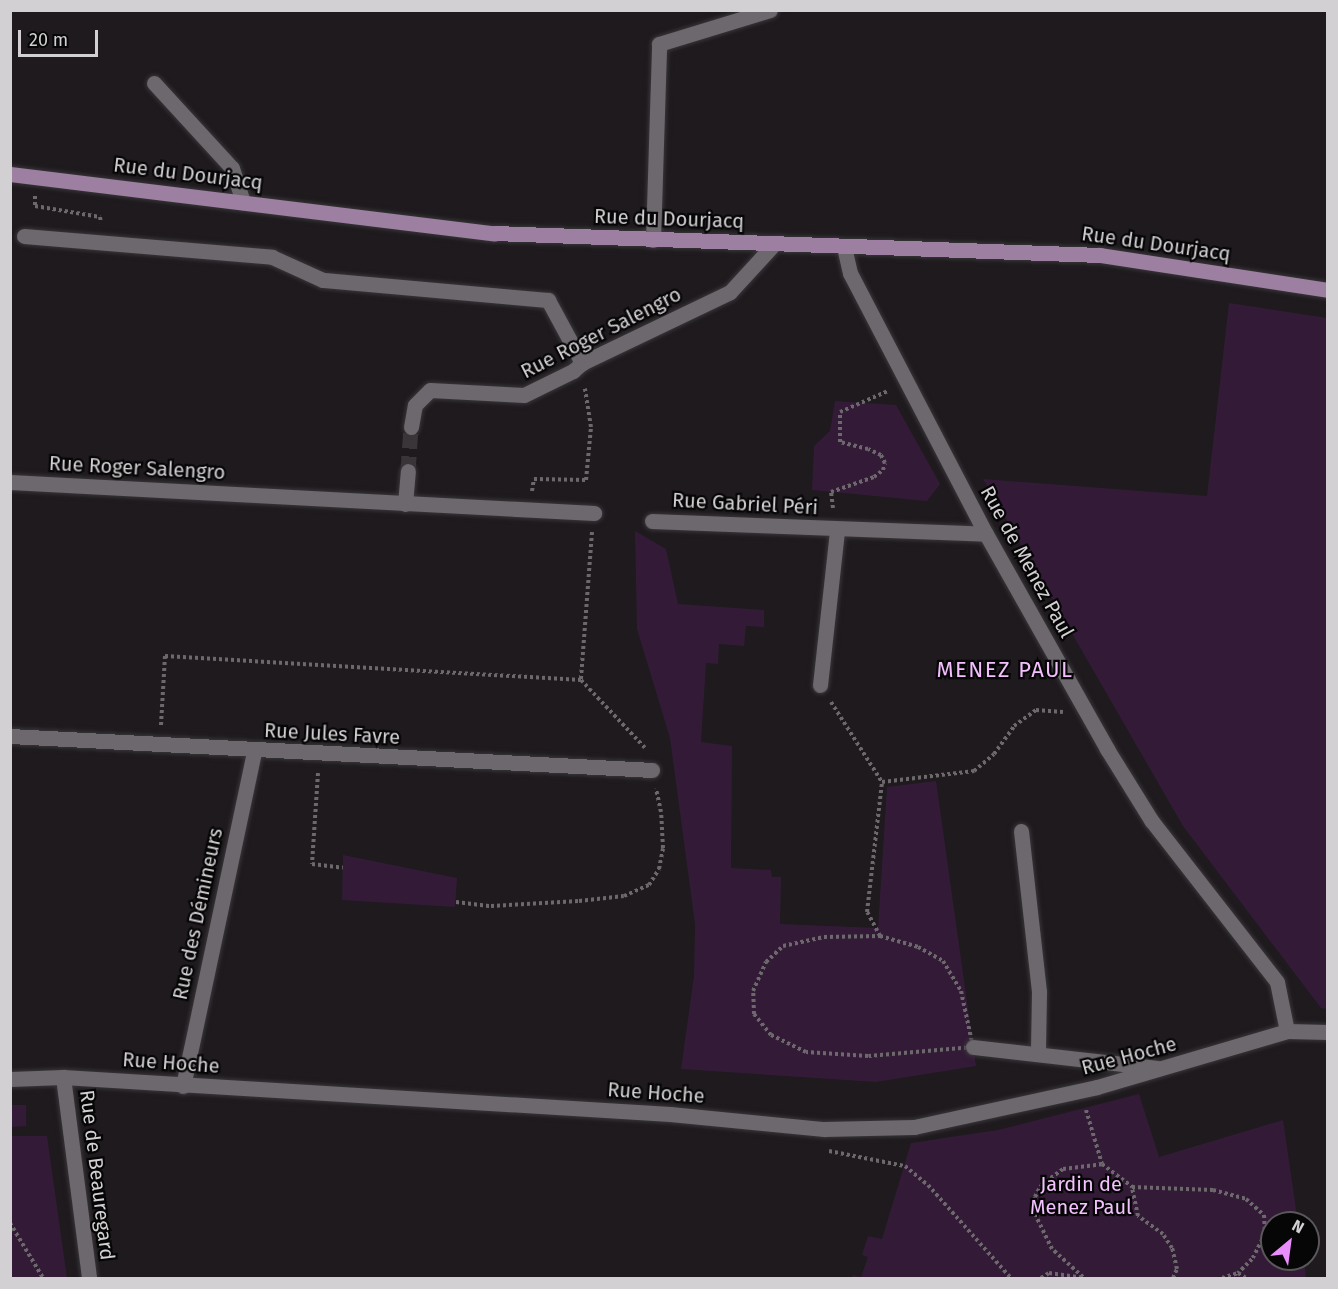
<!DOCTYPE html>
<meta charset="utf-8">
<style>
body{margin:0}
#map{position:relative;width:1338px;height:1289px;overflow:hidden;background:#1e1a1e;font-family:"Fira Sans",sans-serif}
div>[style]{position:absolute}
.green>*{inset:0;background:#331b38}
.minor-tunnel>*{height:15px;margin-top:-7.5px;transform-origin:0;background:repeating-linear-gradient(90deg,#393539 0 15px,transparent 0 23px)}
.path>*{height:4px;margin-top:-2px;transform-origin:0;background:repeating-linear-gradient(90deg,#6c686c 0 3px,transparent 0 6px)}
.roads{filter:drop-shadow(0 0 2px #393639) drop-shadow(0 0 2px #393639)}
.minor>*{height:15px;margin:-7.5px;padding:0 7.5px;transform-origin:7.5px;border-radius:7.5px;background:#6d686d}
.major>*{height:15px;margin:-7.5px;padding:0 7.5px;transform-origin:7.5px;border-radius:7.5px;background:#9c7fa1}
span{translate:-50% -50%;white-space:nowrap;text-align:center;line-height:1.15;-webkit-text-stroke:4.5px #070607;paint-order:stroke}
.street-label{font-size:20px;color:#d3d0d3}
.park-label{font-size:20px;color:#f4c1ff}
.quarter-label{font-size:22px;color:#f2befc;letter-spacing:1.5px}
.frame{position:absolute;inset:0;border:12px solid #d3d0d3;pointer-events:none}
.north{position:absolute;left:1260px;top:1211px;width:60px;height:60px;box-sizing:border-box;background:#070607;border:2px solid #595759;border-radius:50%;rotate:29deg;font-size:16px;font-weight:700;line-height:24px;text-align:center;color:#d3d0d3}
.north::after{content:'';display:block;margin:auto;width:21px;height:27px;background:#ea8dfd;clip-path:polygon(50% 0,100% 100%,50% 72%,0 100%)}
.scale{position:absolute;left:18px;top:30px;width:80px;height:27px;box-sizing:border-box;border:3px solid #d3d0d3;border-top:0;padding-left:8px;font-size:18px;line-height:21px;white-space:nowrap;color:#d3d0d3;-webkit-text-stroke:4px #070607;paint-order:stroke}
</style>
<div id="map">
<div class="green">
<i style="clip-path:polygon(1229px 303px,1327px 318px,1327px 1009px,1321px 1008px,1183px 826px,983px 479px,1207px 496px)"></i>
<i style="clip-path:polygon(835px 401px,896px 405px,940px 484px,927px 501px,812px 490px,814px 446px,830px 431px)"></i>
<i style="clip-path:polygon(635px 531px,666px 549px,678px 604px,764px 610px,764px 627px,746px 626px,744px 646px,719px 644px,718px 664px,706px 663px,701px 742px,732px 746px,731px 868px,771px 870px,772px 877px,781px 877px,780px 924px,878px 928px,887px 787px,936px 781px,976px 1066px,876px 1082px,681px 1069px,694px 976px,695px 924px,670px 738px,637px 629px)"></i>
<i style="clip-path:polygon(343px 855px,457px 878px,455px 907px,342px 900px)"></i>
<i style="clip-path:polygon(1139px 1094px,1159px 1157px,1283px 1120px,1298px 1223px,1272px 1223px,1272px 1259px,1304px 1259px,1306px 1278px,852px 1278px,853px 1275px,861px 1277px,868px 1257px,862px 1255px,868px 1236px,882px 1239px,911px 1143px,998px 1130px)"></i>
<i style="clip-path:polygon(10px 1105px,26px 1105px,26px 1126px,11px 1127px)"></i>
<i style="clip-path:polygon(11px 1136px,47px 1136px,67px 1278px,11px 1278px)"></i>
</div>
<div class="minor-tunnel">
<i style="left:408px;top:471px;width:44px;rotate:-86.1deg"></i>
</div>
<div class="path">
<i style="left:35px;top:196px;width:10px;rotate:90deg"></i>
<i style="left:35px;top:206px;width:66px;rotate:9.6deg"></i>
<i style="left:100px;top:217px;width:6px;rotate:81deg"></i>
<i style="left:532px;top:491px;width:12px;rotate:-81deg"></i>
<i style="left:534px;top:479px;width:52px;rotate:1.1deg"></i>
<i style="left:586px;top:480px;width:53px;rotate:-84.6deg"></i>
<i style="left:591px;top:427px;width:39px;rotate:-99deg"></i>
<i style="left:833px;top:508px;width:16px;rotate:-97deg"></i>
<i style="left:831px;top:492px;width:46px;rotate:-19.2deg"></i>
<i style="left:874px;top:477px;width:11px;rotate:-38deg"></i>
<i style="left:883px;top:470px;width:7px;rotate:-74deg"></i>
<i style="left:885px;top:463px;width:9px;rotate:-117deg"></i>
<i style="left:881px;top:455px;width:14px;rotate:-155deg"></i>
<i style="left:868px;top:449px;width:29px;rotate:-166deg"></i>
<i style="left:840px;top:442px;width:30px;rotate:-90deg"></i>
<i style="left:840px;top:412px;width:52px;rotate:-23.6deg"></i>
<i style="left:592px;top:532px;width:148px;rotate:94.3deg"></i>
<i style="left:581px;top:680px;width:93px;rotate:46.7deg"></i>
<i style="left:831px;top:702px;width:95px;rotate:57.5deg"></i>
<i style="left:161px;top:725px;width:69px;rotate:-86.7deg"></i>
<i style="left:165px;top:656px;width:417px;rotate:3.3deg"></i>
<i style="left:318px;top:773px;width:91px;rotate:93.8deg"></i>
<i style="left:312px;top:864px;width:31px;rotate:7deg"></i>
<i style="left:456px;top:902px;width:35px;rotate:7deg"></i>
<i style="left:491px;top:906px;width:88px;rotate:-3.3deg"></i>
<i style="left:579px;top:901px;width:45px;rotate:-6.3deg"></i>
<i style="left:624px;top:896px;width:27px;rotate:-24deg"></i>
<i style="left:649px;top:885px;width:19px;rotate:-58deg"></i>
<i style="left:659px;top:869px;width:21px;rotate:-79deg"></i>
<i style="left:663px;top:848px;width:36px;rotate:-93deg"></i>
<i style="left:661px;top:812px;width:24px;rotate:-102deg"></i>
<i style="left:880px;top:936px;width:40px;rotate:16deg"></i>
<i style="left:918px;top:947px;width:29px;rotate:29deg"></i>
<i style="left:943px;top:961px;width:35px;rotate:59deg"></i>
<i style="left:961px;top:991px;width:57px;rotate:77.9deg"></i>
<i style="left:973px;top:1047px;width:105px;rotate:175.1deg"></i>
<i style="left:868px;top:1056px;width:62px;rotate:-176.3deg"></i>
<i style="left:806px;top:1052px;width:39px;rotate:-154deg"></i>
<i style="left:771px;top:1035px;width:27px;rotate:-129deg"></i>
<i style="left:754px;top:1014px;width:23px;rotate:-92deg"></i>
<i style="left:753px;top:991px;width:32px;rotate:-66deg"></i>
<i style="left:766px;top:962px;width:23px;rotate:-43deg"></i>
<i style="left:783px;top:946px;width:42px;rotate:-12.4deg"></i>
<i style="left:824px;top:937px;width:56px;rotate:-1deg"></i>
<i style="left:880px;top:936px;width:27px;rotate:-118deg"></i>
<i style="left:867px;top:912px;width:131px;rotate:-83.4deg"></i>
<i style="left:882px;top:782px;width:93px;rotate:-6.8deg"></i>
<i style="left:974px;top:771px;width:26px;rotate:-40deg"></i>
<i style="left:994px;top:754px;width:34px;rotate:-54deg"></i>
<i style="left:1014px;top:726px;width:27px;rotate:-36deg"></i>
<i style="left:1036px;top:710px;width:27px;rotate:4deg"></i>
<i style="left:1086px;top:1110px;width:56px;rotate:73.5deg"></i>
<i style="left:829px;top:1151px;width:77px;rotate:11.2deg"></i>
<i style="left:905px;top:1166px;width:30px;rotate:40deg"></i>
<i style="left:928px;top:1185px;width:125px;rotate:48.3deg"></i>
<i style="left:10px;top:1223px;width:64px;rotate:59deg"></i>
<i style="left:1083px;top:1277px;width:42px;rotate:-137.9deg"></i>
<i style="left:1052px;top:1249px;width:43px;rotate:-116deg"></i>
<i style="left:1033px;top:1210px;width:13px;rotate:-81deg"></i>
<i style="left:1035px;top:1197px;width:13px;rotate:-63deg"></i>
<i style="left:1041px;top:1185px;width:27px;rotate:-36deg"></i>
<i style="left:1063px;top:1169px;width:39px;rotate:-7deg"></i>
<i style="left:1102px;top:1164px;width:38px;rotate:37deg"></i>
<i style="left:1041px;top:1278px;width:9px;rotate:-32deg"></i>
<i style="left:1049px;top:1273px;width:34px;rotate:8deg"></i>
<i style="left:1173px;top:1278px;width:10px;rotate:-66deg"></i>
<i style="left:1177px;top:1269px;width:22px;rotate:-103deg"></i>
<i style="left:1172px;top:1248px;width:17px;rotate:-123deg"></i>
<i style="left:1163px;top:1234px;width:31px;rotate:-144deg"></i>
<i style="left:1138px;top:1216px;width:30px;rotate:-102deg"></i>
<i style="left:1132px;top:1187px;width:81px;rotate:2.1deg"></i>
<i style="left:1213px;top:1190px;width:34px;rotate:15deg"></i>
<i style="left:1246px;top:1199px;width:24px;rotate:42deg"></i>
<i style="left:1264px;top:1215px;width:19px;rotate:87deg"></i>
<i style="left:1265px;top:1234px;width:28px;rotate:117deg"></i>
<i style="left:1252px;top:1259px;width:20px;rotate:135deg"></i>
<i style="left:1222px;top:1278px;width:17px;rotate:-17deg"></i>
<i style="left:1238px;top:1273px;width:9px;rotate:32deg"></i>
</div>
<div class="roads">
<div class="minor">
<i style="left:154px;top:83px;width:115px;rotate:47.5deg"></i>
<i style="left:232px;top:168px;width:36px;rotate:72deg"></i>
<i style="left:24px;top:236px;width:249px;rotate:4.8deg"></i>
<i style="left:272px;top:257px;width:56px;rotate:24.3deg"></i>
<i style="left:323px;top:280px;width:226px;rotate:5.1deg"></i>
<i style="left:548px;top:300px;width:72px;rotate:61.6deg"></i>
<i style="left:653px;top:240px;width:196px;rotate:-88.2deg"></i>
<i style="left:659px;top:44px;width:116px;rotate:-17deg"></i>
<i style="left:844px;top:247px;width:27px;rotate:77deg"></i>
<i style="left:850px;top:273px;width:294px;rotate:62.5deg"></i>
<i style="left:986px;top:534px;width:247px;rotate:60.6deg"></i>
<i style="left:1107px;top:749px;width:84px;rotate:58.2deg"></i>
<i style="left:1151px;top:820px;width:205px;rotate:52.1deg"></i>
<i style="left:1277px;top:982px;width:50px;rotate:78.5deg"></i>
<i style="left:1287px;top:1031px;width:41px;rotate:1.4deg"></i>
<i style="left:411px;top:427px;width:22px;rotate:-80deg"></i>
<i style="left:415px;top:405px;width:21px;rotate:-45deg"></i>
<i style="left:430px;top:390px;width:94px;rotate:3deg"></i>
<i style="left:524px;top:395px;width:55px;rotate:-26.1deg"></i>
<i style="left:573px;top:371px;width:12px;rotate:-42deg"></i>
<i style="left:582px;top:363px;width:164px;rotate:-25.6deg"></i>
<i style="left:730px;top:292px;width:65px;rotate:-47.5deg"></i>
<i style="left:10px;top:482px;width:585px;rotate:3.04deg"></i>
<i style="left:405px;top:504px;width:33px;rotate:-85deg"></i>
<i style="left:652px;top:521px;width:334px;rotate:2.2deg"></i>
<i style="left:820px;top:685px;width:156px;rotate:-83.7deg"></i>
<i style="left:10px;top:736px;width:643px;rotate:3.03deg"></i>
<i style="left:1021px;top:831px;width:162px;rotate:83.6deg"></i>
<i style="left:1039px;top:992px;width:60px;rotate:91deg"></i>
<i style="left:973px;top:1047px;width:185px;rotate:6.5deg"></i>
<i style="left:63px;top:1077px;width:203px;rotate:82.6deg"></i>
<i style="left:10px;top:1079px;width:53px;rotate:-2.2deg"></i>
<i style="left:63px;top:1077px;width:608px;rotate:3.49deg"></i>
<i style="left:670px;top:1114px;width:155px;rotate:5.6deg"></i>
<i style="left:824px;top:1129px;width:90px;rotate:-1.3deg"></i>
<i style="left:914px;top:1127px;width:187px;rotate:-12.3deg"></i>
<i style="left:1097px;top:1087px;width:198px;rotate:-16.4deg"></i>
<i style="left:183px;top:1086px;width:342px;rotate:-78deg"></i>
</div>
<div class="major">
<i style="left:10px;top:174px;width:488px;rotate:7deg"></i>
<i style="left:494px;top:233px;width:606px;rotate:2.08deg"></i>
<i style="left:1100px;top:255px;width:231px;rotate:8.7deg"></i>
</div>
</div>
<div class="street-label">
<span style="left:188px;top:174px;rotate:7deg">Rue du Dourjacq</span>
<span style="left:669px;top:219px;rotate:2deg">Rue du Dourjacq</span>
<span style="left:1156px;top:244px;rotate:8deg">Rue du Dourjacq</span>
<span style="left:601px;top:333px;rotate:-27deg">Rue Roger Salengro</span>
<span style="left:137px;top:468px;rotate:3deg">Rue Roger Salengro</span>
<span style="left:745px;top:504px;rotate:3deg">Rue Gabriel Péri</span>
<span style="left:1027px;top:562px;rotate:61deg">Rue de Menez Paul</span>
<span style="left:332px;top:734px;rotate:3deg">Rue Jules Favre</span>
<span style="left:198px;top:914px;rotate:-78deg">Rue des Démineurs</span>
<span style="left:1129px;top:1056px;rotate:-15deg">Rue Hoche</span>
<span style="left:171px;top:1063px;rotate:4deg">Rue Hoche</span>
<span style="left:656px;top:1093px;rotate:4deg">Rue Hoche</span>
<span style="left:97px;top:1175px;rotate:83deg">Rue de Beauregard</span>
</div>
<div class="park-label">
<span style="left:1081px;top:1196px">Jardin de<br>Menez Paul</span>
</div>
<div class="quarter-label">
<span style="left:1005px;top:670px">MENEZ PAUL</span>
</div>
<div class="frame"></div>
<div class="north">N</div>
<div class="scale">20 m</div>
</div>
